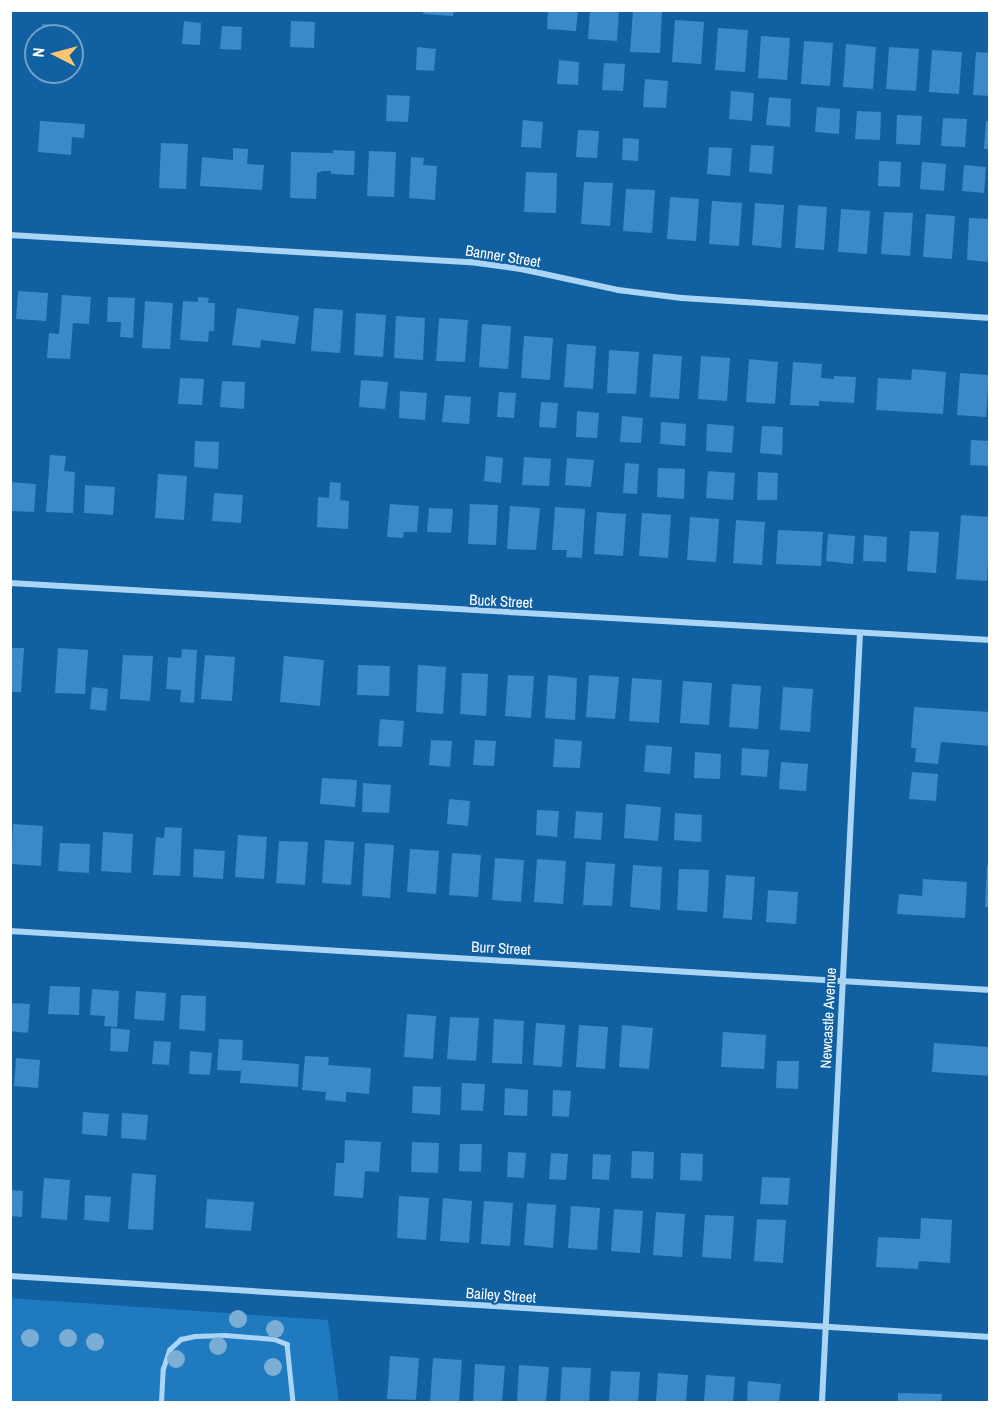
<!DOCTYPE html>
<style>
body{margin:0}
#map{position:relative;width:1000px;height:1413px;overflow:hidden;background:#1160a2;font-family:"Archivo Narrow",sans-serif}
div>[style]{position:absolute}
.green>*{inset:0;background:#1f7abf}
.building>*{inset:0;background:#3a89c8}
.service>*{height:4.5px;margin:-2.25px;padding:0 2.25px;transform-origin:2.25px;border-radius:2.25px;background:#aad5f5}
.minor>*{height:6px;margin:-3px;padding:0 3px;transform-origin:3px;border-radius:3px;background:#aad5f5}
.trees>*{width:18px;height:18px;margin:-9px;border-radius:50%;background:#7cadd5}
span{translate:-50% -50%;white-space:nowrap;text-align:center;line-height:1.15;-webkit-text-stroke:4.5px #1160a2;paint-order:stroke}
.street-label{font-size:15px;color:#fff}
.frame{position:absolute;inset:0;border:12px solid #fff;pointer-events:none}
.north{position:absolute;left:24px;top:24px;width:60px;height:60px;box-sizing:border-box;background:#1160a2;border:2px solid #70a0c7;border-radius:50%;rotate:276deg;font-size:16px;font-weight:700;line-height:24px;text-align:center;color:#fff}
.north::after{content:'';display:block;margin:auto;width:21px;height:27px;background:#ffc56f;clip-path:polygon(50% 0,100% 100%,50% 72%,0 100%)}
</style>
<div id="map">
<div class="green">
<i style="clip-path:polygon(10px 1298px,328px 1320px,339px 1402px,11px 1402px)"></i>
</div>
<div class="building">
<i style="clip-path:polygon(424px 10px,454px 10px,453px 16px,423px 14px)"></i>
<i style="clip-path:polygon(548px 10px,578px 10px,576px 31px,547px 29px)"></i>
<i style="clip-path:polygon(590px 10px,619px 10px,617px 41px,588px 39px)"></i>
<i style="clip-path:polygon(633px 10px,662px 11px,660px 53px,630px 52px)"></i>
<i style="clip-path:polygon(675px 20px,704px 22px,701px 64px,672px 62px)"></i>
<i style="clip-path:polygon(184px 21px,201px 23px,200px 45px,182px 44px)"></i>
<i style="clip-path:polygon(291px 21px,315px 22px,314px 48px,290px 47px)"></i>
<i style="clip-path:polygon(42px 24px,68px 26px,68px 36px,41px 36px)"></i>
<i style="clip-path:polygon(222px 26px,242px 27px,241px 50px,220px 49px)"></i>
<i style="clip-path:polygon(718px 28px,748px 30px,745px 72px,715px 70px)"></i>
<i style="clip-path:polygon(761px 36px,790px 38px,787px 80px,758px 78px)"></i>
<i style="clip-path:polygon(804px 41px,833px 43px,830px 86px,801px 84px)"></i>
<i style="clip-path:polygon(846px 44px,876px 47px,873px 89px,843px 87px)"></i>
<i style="clip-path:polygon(417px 47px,436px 49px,434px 71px,416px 70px)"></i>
<i style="clip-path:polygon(889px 47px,919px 49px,916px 91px,886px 89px)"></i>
<i style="clip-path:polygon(932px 50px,962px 52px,959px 94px,929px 92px)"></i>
<i style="clip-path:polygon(976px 52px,990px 53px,990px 96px,973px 95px)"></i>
<i style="clip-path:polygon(559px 60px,579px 62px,578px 85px,557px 84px)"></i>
<i style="clip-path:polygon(604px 63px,625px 64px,623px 91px,602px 90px)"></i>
<i style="clip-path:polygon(645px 79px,668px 81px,666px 108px,643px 107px)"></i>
<i style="clip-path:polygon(731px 91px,754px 93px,752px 121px,729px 119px)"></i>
<i style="clip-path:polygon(387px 95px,410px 96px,408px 122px,386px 121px)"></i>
<i style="clip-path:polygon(769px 97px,791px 99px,790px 127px,766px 125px)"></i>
<i style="clip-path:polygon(817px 107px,840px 109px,839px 134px,815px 132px)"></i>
<i style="clip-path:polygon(857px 111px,881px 112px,880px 140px,855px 139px)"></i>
<i style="clip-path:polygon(897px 115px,922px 116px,920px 145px,896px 144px)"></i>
<i style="clip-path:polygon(943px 118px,967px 119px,965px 147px,941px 146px)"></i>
<i style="clip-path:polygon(523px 120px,543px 122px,541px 148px,521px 147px)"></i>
<i style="clip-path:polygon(40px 121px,85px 124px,84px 138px,72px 137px,71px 155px,38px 152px)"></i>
<i style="clip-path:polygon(986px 121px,990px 121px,990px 149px,984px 149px)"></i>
<i style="clip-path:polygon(578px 130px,599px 131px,597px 158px,576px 157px)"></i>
<i style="clip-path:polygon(623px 138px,639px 139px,638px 161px,622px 160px)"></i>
<i style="clip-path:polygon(161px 143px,188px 144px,186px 189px,159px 188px)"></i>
<i style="clip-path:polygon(751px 145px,774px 146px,772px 174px,749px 172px)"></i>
<i style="clip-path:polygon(709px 147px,732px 148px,730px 176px,707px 174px)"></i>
<i style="clip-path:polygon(233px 148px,248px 149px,247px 164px,264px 165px,262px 190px,200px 186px,202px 157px,233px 160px)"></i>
<i style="clip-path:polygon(333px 150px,355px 151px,354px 175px,331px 174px,331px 171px,323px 171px,317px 173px,316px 199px,290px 198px,291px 152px,333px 153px)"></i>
<i style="clip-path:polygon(369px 151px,396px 152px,394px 197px,367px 196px)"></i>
<i style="clip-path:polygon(411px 157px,424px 158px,423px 165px,437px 166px,435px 200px,409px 198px)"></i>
<i style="clip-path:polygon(879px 161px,901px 162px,900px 187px,878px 186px)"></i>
<i style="clip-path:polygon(922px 162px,946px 164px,944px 191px,920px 189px)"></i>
<i style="clip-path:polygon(964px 165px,986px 167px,984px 193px,962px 191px)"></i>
<i style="clip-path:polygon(526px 172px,557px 173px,556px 213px,524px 212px)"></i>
<i style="clip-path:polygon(584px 182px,613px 183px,610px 226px,581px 224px)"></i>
<i style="clip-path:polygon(626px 189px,655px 190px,652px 233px,623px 231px)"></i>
<i style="clip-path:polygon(670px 197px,699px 199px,696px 241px,667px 239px)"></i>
<i style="clip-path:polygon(712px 201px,742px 203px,739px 246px,709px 244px)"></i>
<i style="clip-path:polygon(755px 203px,784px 205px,781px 248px,752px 245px)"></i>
<i style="clip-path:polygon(798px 205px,827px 207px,824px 250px,795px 248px)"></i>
<i style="clip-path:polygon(841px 209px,870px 211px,867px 254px,838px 252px)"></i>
<i style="clip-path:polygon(884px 212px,913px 213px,910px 256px,881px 254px)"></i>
<i style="clip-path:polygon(926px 214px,955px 216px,952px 259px,923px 257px)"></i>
<i style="clip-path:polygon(969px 218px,990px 219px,990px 262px,967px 260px)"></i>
<i style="clip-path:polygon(18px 291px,48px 293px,46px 321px,16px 319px)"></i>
<i style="clip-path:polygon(62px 295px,91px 297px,89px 324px,73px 323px,70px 359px,47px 358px,49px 333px,59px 334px)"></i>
<i style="clip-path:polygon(108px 297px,135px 298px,133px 338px,120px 337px,121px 322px,107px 322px)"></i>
<i style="clip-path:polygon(198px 297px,209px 298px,208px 303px,215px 303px,214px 331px,209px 331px,208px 342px,180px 340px,183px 301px,198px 302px)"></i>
<i style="clip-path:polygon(145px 301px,173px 303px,170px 349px,142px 348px)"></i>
<i style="clip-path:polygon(237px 308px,299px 316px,295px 344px,261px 340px,260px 348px,232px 345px)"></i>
<i style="clip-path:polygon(314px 308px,343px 310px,340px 353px,311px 351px)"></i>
<i style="clip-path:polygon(356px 313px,386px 315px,383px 357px,354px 355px)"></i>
<i style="clip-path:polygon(396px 316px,425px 318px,423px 360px,394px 358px)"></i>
<i style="clip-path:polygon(439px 318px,468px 320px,465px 362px,436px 361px)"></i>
<i style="clip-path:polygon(482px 324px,511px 326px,508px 369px,479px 367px)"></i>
<i style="clip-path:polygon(524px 336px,553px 338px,550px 380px,521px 378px)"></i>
<i style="clip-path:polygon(567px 344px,596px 346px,593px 389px,564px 387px)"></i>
<i style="clip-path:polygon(609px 350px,639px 352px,636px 394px,607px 393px)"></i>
<i style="clip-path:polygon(653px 354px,682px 356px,679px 399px,650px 397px)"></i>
<i style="clip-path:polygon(701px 356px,730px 358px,727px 401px,698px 399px)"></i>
<i style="clip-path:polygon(749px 359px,778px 362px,775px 404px,746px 402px)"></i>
<i style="clip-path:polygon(793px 362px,822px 364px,821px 378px,834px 379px,834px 376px,856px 377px,854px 403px,819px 401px,819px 406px,790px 405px)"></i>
<i style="clip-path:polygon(912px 369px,946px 372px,943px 414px,876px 410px,878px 378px,911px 380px)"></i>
<i style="clip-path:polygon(960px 373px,989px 375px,986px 417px,957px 415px)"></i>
<i style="clip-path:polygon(180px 378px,204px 379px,202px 405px,178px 404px)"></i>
<i style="clip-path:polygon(361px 380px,388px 382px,385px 409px,359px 407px)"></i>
<i style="clip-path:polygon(222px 381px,245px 382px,244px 409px,220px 407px)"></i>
<i style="clip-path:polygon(400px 391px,427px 393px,425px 420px,399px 418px)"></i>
<i style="clip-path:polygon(499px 392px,516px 393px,514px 418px,497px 417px)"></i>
<i style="clip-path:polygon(445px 395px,471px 397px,469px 424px,442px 422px)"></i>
<i style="clip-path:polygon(541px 402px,558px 403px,556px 428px,539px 427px)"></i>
<i style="clip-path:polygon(577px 411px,599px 413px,597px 438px,576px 437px)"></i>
<i style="clip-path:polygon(622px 416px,643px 418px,641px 443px,620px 442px)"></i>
<i style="clip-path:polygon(661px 422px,686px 424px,685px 446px,660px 444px)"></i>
<i style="clip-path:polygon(707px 424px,734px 426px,732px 453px,706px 451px)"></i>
<i style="clip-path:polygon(762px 426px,783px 427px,782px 455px,760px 453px)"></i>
<i style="clip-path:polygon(971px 440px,990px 441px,990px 466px,970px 465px)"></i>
<i style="clip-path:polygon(195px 441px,219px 442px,218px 469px,194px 467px)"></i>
<i style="clip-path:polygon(50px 455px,66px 456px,64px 471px,75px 472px,73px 513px,46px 512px)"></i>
<i style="clip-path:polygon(486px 456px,503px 458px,501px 483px,484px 481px)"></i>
<i style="clip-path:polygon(524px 457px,551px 459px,549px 486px,522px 485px)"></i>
<i style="clip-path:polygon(567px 458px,594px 460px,591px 487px,565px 485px)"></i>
<i style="clip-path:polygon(625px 463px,639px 464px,637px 494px,623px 493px)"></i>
<i style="clip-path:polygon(658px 468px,685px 469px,684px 499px,657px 497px)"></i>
<i style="clip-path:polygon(708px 471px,735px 473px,733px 500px,706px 498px)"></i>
<i style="clip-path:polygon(758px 472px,778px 473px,777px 500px,757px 500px)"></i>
<i style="clip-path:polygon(158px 474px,187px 476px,184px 520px,155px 518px)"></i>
<i style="clip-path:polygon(10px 482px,36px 484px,34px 512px,10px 511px)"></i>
<i style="clip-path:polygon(330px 482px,341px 483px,340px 500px,349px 501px,348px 529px,317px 527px,318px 497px,329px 498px)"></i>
<i style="clip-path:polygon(85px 485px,115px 487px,113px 515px,84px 513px)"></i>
<i style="clip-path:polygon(214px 493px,243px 495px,241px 523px,212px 521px)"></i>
<i style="clip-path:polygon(390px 504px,419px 506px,417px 532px,404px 532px,403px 538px,387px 537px)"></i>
<i style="clip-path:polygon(470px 504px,498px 505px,496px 545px,468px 544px)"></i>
<i style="clip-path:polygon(510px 506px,540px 508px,536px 550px,507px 549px)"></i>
<i style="clip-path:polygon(555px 507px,585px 509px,582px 558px,566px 557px,567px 550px,552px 550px)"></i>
<i style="clip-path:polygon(429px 508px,453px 509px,451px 533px,427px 532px)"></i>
<i style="clip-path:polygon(597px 512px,626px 514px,623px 556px,594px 554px)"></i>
<i style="clip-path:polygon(642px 513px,671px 515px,668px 558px,639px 556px)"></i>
<i style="clip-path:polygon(961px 515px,990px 517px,987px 581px,956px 579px)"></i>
<i style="clip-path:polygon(690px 517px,719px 519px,716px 562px,687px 560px)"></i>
<i style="clip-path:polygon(736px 520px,765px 522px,762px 565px,733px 563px)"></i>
<i style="clip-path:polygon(778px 530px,823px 532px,821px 566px,776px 564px)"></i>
<i style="clip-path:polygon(910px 531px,939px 532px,936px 573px,907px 571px)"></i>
<i style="clip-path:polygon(828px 534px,855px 536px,853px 564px,826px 561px)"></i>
<i style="clip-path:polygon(864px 535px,887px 537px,886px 562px,863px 561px)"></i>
<i style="clip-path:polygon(10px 648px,24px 648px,21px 692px,10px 692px)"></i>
<i style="clip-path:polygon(58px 648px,88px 650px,85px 694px,55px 693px)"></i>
<i style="clip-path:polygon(182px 649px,197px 650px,194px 703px,180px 702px,181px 690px,166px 689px,168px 657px,181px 658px)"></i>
<i style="clip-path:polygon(123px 655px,153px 656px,150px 701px,120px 699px)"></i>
<i style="clip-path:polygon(205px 655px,235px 657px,232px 701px,201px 699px)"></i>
<i style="clip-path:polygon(284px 656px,324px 660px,320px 706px,280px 702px)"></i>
<i style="clip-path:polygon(358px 665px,390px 666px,389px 696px,357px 695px)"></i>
<i style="clip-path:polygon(418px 665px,446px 667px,443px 714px,416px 712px)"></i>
<i style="clip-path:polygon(462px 673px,488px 674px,486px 716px,460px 714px)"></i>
<i style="clip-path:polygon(508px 675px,534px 676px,531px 718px,505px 716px)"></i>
<i style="clip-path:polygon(548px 675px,577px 678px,575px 720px,545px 718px)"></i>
<i style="clip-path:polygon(589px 675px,619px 677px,615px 719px,586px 717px)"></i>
<i style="clip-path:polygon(632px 678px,662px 680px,659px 723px,629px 721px)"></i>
<i style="clip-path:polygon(683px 681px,712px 683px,709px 725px,680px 723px)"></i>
<i style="clip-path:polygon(732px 684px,761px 686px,758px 729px,729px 727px)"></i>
<i style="clip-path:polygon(92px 687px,108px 689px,106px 711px,90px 709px)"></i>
<i style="clip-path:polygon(783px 687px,813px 689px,810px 732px,780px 730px)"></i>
<i style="clip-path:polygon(914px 707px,990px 712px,990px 746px,941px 742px,938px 764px,915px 762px,916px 748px,911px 748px)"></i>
<i style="clip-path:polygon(380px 719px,404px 721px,402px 747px,378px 746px)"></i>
<i style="clip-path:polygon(555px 739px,582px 741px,580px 768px,553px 767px)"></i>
<i style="clip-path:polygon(431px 740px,452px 741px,450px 767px,429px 765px)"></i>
<i style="clip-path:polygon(475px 740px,496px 741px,494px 766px,473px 765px)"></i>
<i style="clip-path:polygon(646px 745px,672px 747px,670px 774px,644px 772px)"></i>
<i style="clip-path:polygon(742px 748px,769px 750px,767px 777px,741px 775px)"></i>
<i style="clip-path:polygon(695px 752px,721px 754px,720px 779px,694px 778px)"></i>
<i style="clip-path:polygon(781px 762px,808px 764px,806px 791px,779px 789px)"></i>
<i style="clip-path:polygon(912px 772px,938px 774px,936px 801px,909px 799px)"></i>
<i style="clip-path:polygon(322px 778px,357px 780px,355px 807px,320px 804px)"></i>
<i style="clip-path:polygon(363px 783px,391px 785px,389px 813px,362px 812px)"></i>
<i style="clip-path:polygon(449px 799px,470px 801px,468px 826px,447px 824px)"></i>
<i style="clip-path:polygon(626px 804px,661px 807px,658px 841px,624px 838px)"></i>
<i style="clip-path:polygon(537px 810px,559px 811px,557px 837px,536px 835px)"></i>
<i style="clip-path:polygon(576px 811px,603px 813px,601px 840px,574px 838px)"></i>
<i style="clip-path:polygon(675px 813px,702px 815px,701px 842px,674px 840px)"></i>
<i style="clip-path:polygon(13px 824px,43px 826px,41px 866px,11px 864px)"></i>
<i style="clip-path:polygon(165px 827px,182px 828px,180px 876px,153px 875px,156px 837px,164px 838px)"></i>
<i style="clip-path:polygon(103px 832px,133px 834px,131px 873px,101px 871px)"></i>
<i style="clip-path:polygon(238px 835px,267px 837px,264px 879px,235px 877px)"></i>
<i style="clip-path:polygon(325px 840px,354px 842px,351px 885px,322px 883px)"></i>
<i style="clip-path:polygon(279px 841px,308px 842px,305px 885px,276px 883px)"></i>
<i style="clip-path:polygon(60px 843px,90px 844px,89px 873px,58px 871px)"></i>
<i style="clip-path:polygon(365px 843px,394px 845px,390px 898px,362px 896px)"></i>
<i style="clip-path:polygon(194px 849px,225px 851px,223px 879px,193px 877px)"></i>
<i style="clip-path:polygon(410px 849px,439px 851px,436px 894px,407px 892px)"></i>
<i style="clip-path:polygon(452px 853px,481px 855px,478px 897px,449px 895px)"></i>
<i style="clip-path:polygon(495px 858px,524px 860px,521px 902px,492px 900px)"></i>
<i style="clip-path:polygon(537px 859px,566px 861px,563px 904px,534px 902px)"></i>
<i style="clip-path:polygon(586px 862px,615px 864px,612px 906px,583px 905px)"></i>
<i style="clip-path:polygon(633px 865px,662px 867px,660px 910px,630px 907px)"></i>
<i style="clip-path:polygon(987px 865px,990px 865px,990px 907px,985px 907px)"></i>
<i style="clip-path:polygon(679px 869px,709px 870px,707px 912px,677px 910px)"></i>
<i style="clip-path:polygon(726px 875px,755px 877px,752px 920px,723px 918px)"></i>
<i style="clip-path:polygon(923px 879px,967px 882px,965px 918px,897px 914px,899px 894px,922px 896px)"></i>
<i style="clip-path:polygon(768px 890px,798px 892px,796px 924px,766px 922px)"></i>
<i style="clip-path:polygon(50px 986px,80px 987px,79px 1015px,48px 1014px)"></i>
<i style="clip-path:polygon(92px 989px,119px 991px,117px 1027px,104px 1026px,105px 1016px,90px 1015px)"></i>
<i style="clip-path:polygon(136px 991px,166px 993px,164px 1021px,134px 1019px)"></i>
<i style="clip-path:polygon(181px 995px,206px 996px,205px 1031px,179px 1029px)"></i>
<i style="clip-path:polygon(10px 1003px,30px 1004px,28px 1033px,10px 1031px)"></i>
<i style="clip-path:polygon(407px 1014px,436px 1016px,433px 1059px,404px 1057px)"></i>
<i style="clip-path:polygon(450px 1017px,479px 1018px,476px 1061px,447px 1059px)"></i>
<i style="clip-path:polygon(494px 1019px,524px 1021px,522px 1064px,492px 1063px)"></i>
<i style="clip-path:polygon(536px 1023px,565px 1025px,562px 1067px,533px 1065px)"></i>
<i style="clip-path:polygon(579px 1025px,608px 1027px,605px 1069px,576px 1067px)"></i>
<i style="clip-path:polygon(622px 1025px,653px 1028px,649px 1069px,619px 1067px)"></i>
<i style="clip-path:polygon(111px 1028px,130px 1030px,128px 1052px,110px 1051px)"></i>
<i style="clip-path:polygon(723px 1032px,766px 1035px,764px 1069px,721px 1067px)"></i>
<i style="clip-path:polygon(219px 1039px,243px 1040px,242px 1060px,299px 1064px,298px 1087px,240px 1083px,241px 1071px,217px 1070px)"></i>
<i style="clip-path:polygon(154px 1041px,171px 1042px,169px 1065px,152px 1064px)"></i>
<i style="clip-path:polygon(934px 1043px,990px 1047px,990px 1076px,932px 1072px)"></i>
<i style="clip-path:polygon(190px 1051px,212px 1053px,210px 1075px,189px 1074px)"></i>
<i style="clip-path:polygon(305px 1056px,329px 1057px,328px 1065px,371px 1068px,369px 1094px,346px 1092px,346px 1102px,325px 1100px,326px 1092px,302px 1090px)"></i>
<i style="clip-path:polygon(16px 1058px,40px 1060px,38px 1088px,14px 1086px)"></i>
<i style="clip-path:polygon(777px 1061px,799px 1061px,798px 1089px,776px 1088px)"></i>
<i style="clip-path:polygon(462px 1083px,485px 1084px,483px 1111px,461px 1110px)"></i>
<i style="clip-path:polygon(413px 1086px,441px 1087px,440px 1115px,412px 1113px)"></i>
<i style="clip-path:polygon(505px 1088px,528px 1090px,527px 1116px,504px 1115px)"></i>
<i style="clip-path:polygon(553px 1090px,571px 1091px,569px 1117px,552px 1116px)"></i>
<i style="clip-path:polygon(83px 1112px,109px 1114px,107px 1136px,82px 1134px)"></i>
<i style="clip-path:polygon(122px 1113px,148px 1115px,146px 1140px,121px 1138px)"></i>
<i style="clip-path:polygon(345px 1140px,381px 1142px,379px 1172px,365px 1171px,363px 1198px,334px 1196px,336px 1163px,344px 1163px)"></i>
<i style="clip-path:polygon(412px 1142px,439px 1143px,438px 1173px,411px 1172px)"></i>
<i style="clip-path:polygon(460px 1144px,482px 1144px,481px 1172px,459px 1171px)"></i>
<i style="clip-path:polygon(632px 1151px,654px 1152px,653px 1179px,631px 1178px)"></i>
<i style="clip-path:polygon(508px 1152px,526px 1153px,524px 1178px,507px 1177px)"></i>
<i style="clip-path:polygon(551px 1153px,568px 1154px,566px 1180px,549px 1179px)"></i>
<i style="clip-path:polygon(681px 1153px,703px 1154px,702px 1181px,680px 1180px)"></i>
<i style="clip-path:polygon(593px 1154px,611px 1155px,609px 1180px,592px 1179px)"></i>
<i style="clip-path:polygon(132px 1173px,156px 1175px,153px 1230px,128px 1229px)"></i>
<i style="clip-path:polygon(762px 1177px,790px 1178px,788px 1205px,760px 1204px)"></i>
<i style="clip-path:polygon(44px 1178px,70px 1180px,67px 1220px,41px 1218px)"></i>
<i style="clip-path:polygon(10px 1190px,23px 1191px,22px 1217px,10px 1216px)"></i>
<i style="clip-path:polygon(85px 1195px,111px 1197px,109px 1222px,84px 1220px)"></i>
<i style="clip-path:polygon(399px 1196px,429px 1198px,426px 1240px,397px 1238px)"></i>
<i style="clip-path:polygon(443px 1198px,472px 1201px,469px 1243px,440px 1241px)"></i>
<i style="clip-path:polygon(207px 1199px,254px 1202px,251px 1231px,205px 1228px)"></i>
<i style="clip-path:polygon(484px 1201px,513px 1203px,510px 1246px,481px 1244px)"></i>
<i style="clip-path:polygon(527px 1203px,556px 1205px,553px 1248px,524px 1245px)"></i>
<i style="clip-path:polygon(571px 1206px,600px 1208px,597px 1250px,568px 1248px)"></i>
<i style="clip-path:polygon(614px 1209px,643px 1211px,640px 1253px,611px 1251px)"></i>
<i style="clip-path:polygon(656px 1212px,685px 1214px,682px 1257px,653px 1255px)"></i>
<i style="clip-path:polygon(705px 1215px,734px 1216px,731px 1259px,702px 1257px)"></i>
<i style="clip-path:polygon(921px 1218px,952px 1220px,950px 1263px,919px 1261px,918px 1269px,876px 1267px,878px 1237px,920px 1239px)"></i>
<i style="clip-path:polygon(757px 1219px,786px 1220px,783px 1263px,754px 1261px)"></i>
<i style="clip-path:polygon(390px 1356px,419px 1358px,416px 1400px,387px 1399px)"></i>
<i style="clip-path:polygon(433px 1358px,462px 1360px,459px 1402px,430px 1401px)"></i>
<i style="clip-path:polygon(475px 1364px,505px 1366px,502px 1402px,473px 1402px)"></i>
<i style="clip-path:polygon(519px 1365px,549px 1367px,546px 1402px,517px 1402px)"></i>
<i style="clip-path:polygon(562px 1367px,591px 1368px,589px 1402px,560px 1402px)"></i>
<i style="clip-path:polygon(611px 1371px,640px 1372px,638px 1402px,609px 1402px)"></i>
<i style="clip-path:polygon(658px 1373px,688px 1375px,686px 1402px,656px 1402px)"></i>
<i style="clip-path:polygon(706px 1375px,735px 1377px,733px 1402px,704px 1402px)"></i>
<i style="clip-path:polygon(748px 1381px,781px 1384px,779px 1402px,747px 1402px)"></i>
<i style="clip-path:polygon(898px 1393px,942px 1394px,941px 1402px,898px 1402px)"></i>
</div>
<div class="service">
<i style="left:161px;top:1402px;width:33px;rotate:-87deg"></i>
<i style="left:163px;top:1369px;width:20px;rotate:-72deg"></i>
<i style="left:169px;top:1350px;width:16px;rotate:-43deg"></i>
<i style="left:181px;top:1339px;width:14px;rotate:-12deg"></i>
<i style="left:195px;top:1336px;width:30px;rotate:-2deg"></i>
<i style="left:225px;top:1335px;width:49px;rotate:4.7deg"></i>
<i style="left:274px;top:1339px;width:14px;rotate:21deg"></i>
<i style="left:287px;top:1344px;width:58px;rotate:84.1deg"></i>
</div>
<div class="minor">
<i style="left:10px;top:235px;width:461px;rotate:3.4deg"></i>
<i style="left:470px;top:262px;width:51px;rotate:7.8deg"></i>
<i style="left:521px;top:269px;width:99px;rotate:12.2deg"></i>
<i style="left:618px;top:290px;width:64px;rotate:7.1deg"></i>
<i style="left:682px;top:298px;width:309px;rotate:3.7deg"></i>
<i style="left:10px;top:583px;width:982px;rotate:3.33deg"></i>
<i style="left:10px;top:931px;width:982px;rotate:3.45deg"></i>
<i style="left:10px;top:1276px;width:982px;rotate:3.56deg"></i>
<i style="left:822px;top:1402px;width:769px;rotate:-87.17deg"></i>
</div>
<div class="trees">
<i style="left:238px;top:1319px"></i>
<i style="left:275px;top:1329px"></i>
<i style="left:30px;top:1338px"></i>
<i style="left:68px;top:1338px"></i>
<i style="left:95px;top:1342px"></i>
<i style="left:218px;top:1346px"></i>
<i style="left:176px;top:1359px"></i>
<i style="left:273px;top:1367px"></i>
</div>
<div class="street-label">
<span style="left:503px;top:256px;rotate:9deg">Banner Street</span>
<span style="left:501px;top:601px;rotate:3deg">Buck Street</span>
<span style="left:501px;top:948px;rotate:3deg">Burr Street</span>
<span style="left:828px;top:1018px;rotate:-87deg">Newcastle Avenue</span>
<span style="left:501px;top:1295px;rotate:4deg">Bailey Street</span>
</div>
<div class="frame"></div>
<div class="north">N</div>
</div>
